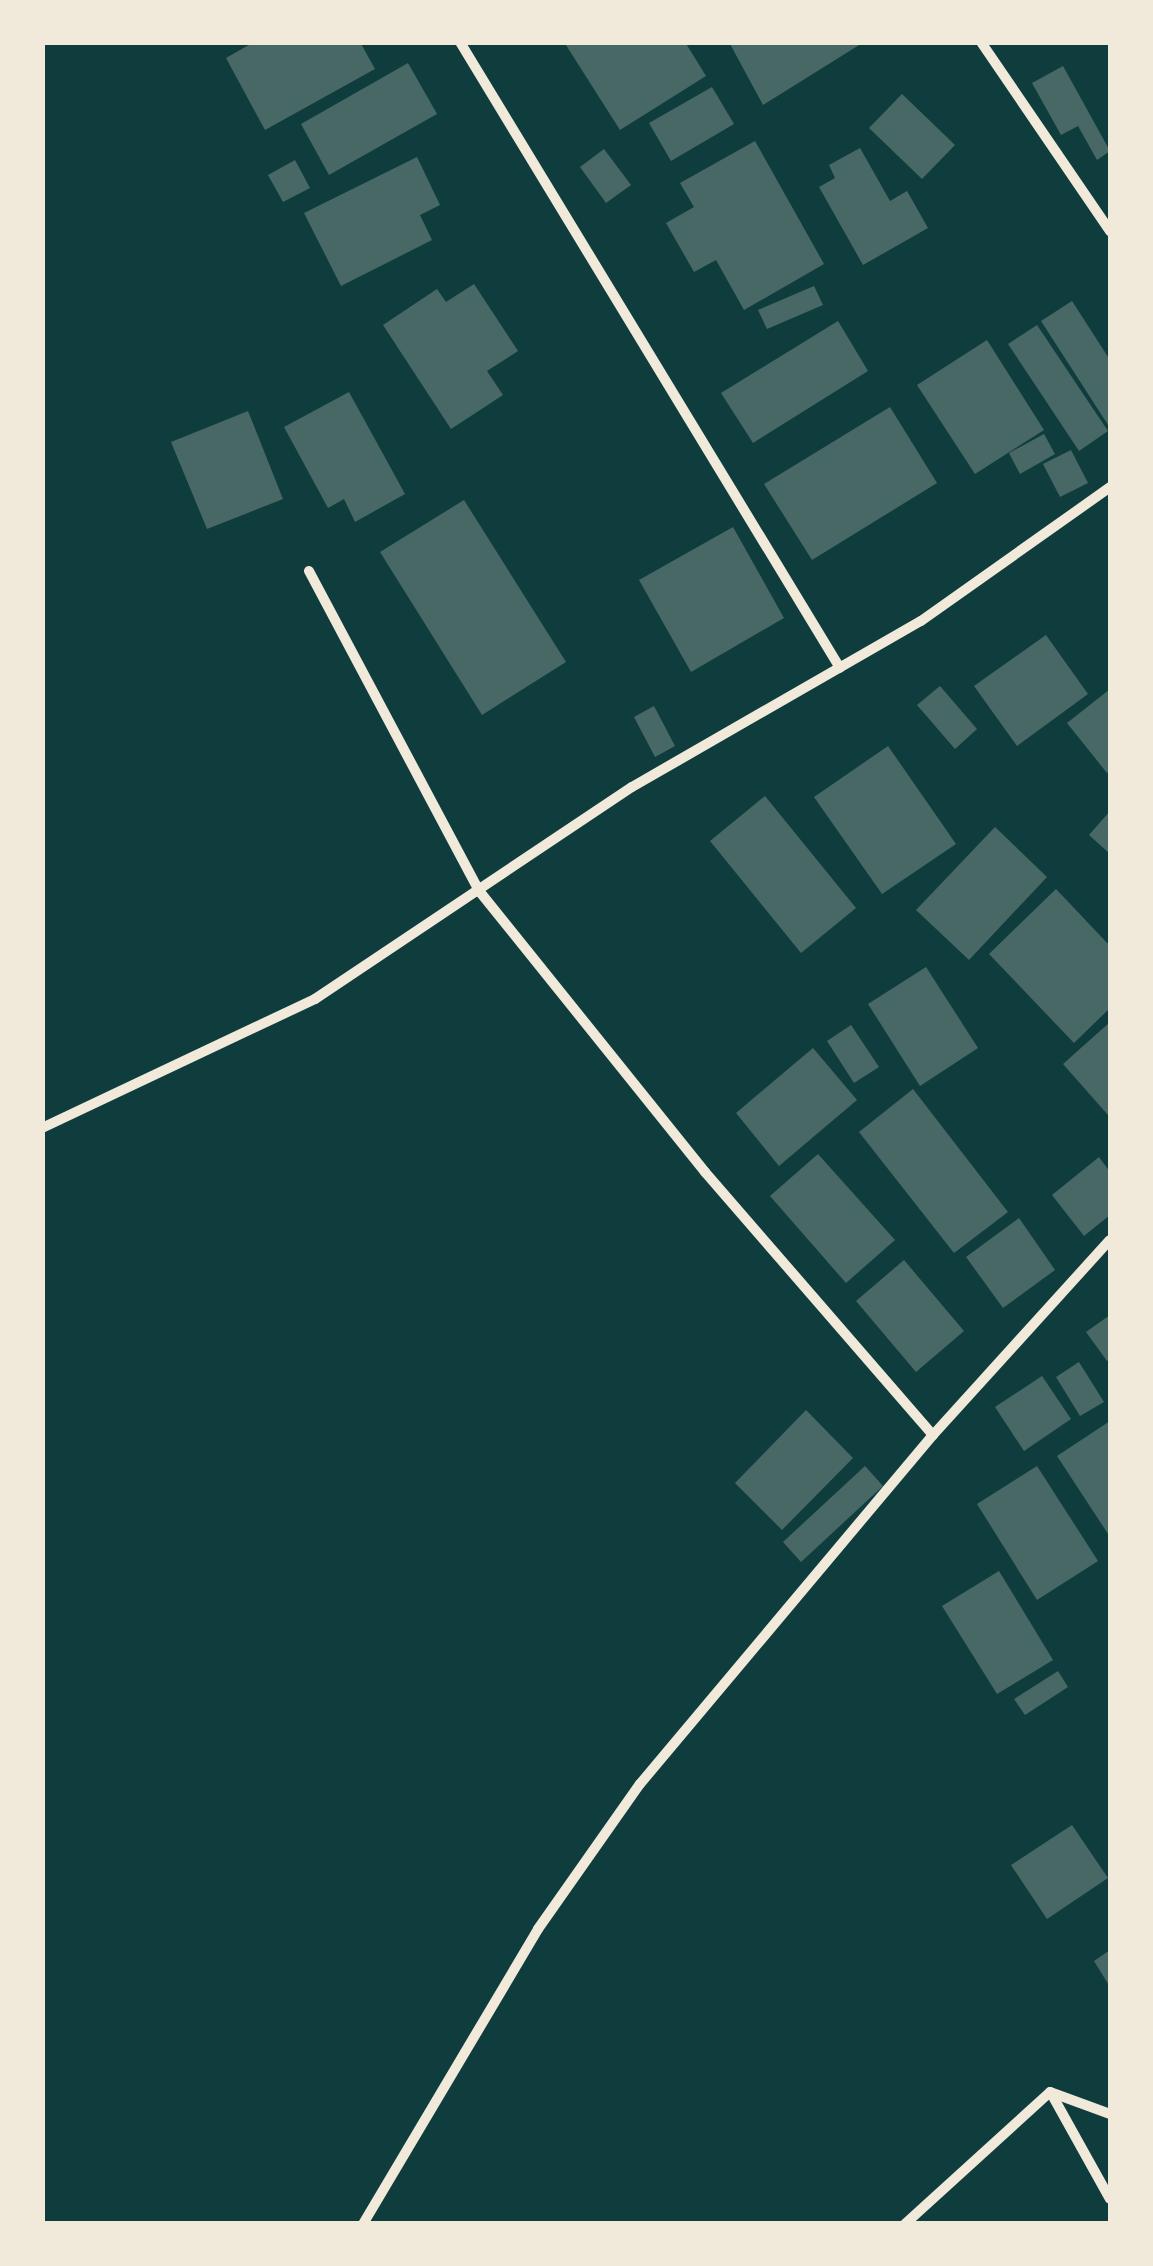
<!DOCTYPE html>
<style>
body{margin:0}
#map{position:relative;width:1153px;height:2266px;overflow:hidden;background:#0f3d3e;font-family:Manrope,sans-serif}
div>[style]{position:absolute}
.building>*{inset:0;background:#486865}
.minor>*{height:10px;margin:-5px;padding:0 5px;transform-origin:5px;border-radius:5px;background:#f1e9da}
span{translate:-50% -50%;white-space:nowrap;text-align:center;line-height:1.15;-webkit-text-stroke:9px #f1e9da;paint-order:stroke}
.frame{position:absolute;inset:0;border:45px solid #f1e9da;pointer-events:none}
</style>
<div id="map">
<div class="building">
<i style="clip-path:polygon(254px 42px,360px 42px,375px 69px,265px 130px,226px 58px)"></i>
<i style="clip-path:polygon(564px 42px,685px 42px,706px 76px,620px 130px)"></i>
<i style="clip-path:polygon(729px 42px,864px 42px,763px 105px)"></i>
<i style="clip-path:polygon(408px 63px,437px 114px,329px 175px,301px 124px)"></i>
<i style="clip-path:polygon(1063px 66px,1110px 151px,1097px 160px,1078px 126px,1061px 135px,1032px 83px)"></i>
<i style="clip-path:polygon(712px 87px,734px 124px,671px 161px,649px 123px)"></i>
<i style="clip-path:polygon(902px 94px,955px 145px,922px 179px,869px 128px)"></i>
<i style="clip-path:polygon(755px 141px,824px 264px,744px 310px,716px 260px,694px 272px,666px 223px,694px 207px,680px 183px)"></i>
<i style="clip-path:polygon(860px 148px,890px 201px,907px 191px,928px 228px,863px 265px,819px 187px,835px 178px,829px 165px)"></i>
<i style="clip-path:polygon(604px 149px,631px 185px,606px 203px,580px 167px)"></i>
<i style="clip-path:polygon(417px 157px,440px 205px,420px 215px,432px 240px,341px 286px,304px 213px)"></i>
<i style="clip-path:polygon(295px 160px,310px 188px,283px 202px,268px 175px)"></i>
<i style="clip-path:polygon(474px 284px,518px 351px,487px 371px,503px 395px,451px 429px,383px 325px,437px 289px,446px 302px)"></i>
<i style="clip-path:polygon(814px 286px,823px 305px,767px 329px,758px 310px)"></i>
<i style="clip-path:polygon(1072px 301px,1110px 360px,1110px 428px,1041px 321px)"></i>
<i style="clip-path:polygon(838px 321px,868px 371px,753px 443px,721px 393px)"></i>
<i style="clip-path:polygon(1037px 325px,1108px 431px,1079px 451px,1008px 344px)"></i>
<i style="clip-path:polygon(987px 340px,1044px 430px,975px 474px,917px 385px)"></i>
<i style="clip-path:polygon(349px 392px,405px 494px,355px 522px,344px 499px,328px 508px,284px 427px)"></i>
<i style="clip-path:polygon(890px 407px,937px 483px,812px 560px,764px 484px)"></i>
<i style="clip-path:polygon(248px 411px,283px 499px,207px 529px,171px 442px)"></i>
<i style="clip-path:polygon(1044px 434px,1055px 454px,1020px 474px,1009px 453px)"></i>
<i style="clip-path:polygon(1071px 450px,1088px 483px,1060px 497px,1043px 464px)"></i>
<i style="clip-path:polygon(464px 500px,566px 662px,482px 715px,380px 552px)"></i>
<i style="clip-path:polygon(733px 527px,784px 618px,691px 672px,639px 580px)"></i>
<i style="clip-path:polygon(1046px 635px,1088px 694px,1017px 746px,974px 686px)"></i>
<i style="clip-path:polygon(940px 686px,977px 729px,955px 749px,917px 705px)"></i>
<i style="clip-path:polygon(1110px 689px,1110px 770px,1107px 773px,1067px 723px)"></i>
<i style="clip-path:polygon(654px 706px,675px 746px,655px 757px,634px 717px)"></i>
<i style="clip-path:polygon(888px 746px,956px 844px,882px 894px,814px 797px)"></i>
<i style="clip-path:polygon(765px 796px,856px 908px,801px 953px,710px 841px)"></i>
<i style="clip-path:polygon(1110px 811px,1110px 854px,1089px 835px)"></i>
<i style="clip-path:polygon(995px 827px,1047px 877px,969px 960px,916px 910px)"></i>
<i style="clip-path:polygon(1056px 889px,1110px 946px,1110px 1008px,1074px 1043px,989px 954px)"></i>
<i style="clip-path:polygon(926px 967px,978px 1048px,920px 1086px,868px 1004px)"></i>
<i style="clip-path:polygon(1110px 1022px,1110px 1112px,1108px 1115px,1063px 1064px)"></i>
<i style="clip-path:polygon(851px 1025px,879px 1067px,854px 1083px,827px 1041px)"></i>
<i style="clip-path:polygon(813px 1048px,857px 1100px,779px 1166px,736px 1113px)"></i>
<i style="clip-path:polygon(913px 1089px,1008px 1212px,954px 1253px,859px 1132px)"></i>
<i style="clip-path:polygon(818px 1154px,895px 1240px,846px 1283px,770px 1196px)"></i>
<i style="clip-path:polygon(1099px 1157px,1110px 1172px,1110px 1215px,1084px 1236px,1052px 1195px)"></i>
<i style="clip-path:polygon(1019px 1218px,1055px 1270px,1003px 1308px,966px 1257px)"></i>
<i style="clip-path:polygon(904px 1260px,964px 1331px,916px 1372px,856px 1301px)"></i>
<i style="clip-path:polygon(1110px 1315px,1110px 1359px,1107px 1361px,1086px 1332px)"></i>
<i style="clip-path:polygon(1079px 1362px,1104px 1402px,1080px 1416px,1056px 1377px)"></i>
<i style="clip-path:polygon(1042px 1376px,1071px 1419px,1024px 1451px,995px 1407px)"></i>
<i style="clip-path:polygon(806px 1410px,853px 1458px,782px 1530px,735px 1483px)"></i>
<i style="clip-path:polygon(1110px 1421px,1110px 1537px,1057px 1456px)"></i>
<i style="clip-path:polygon(865px 1466px,883px 1486px,801px 1562px,783px 1542px)"></i>
<i style="clip-path:polygon(1037px 1466px,1098px 1561px,1037px 1600px,977px 1504px)"></i>
<i style="clip-path:polygon(999px 1571px,1053px 1660px,997px 1694px,942px 1606px)"></i>
<i style="clip-path:polygon(1058px 1671px,1068px 1687px,1025px 1715px,1014px 1699px)"></i>
<i style="clip-path:polygon(1072px 1825px,1108px 1878px,1047px 1919px,1011px 1865px)"></i>
<i style="clip-path:polygon(1110px 1950px,1110px 1987px,1094px 1961px)"></i>
</div>
<div class="minor">
<i style="left:460px;top:42px;width:732px;rotate:58.74deg"></i>
<i style="left:981px;top:42px;width:229px;rotate:55.7deg"></i>
<i style="left:309px;top:571px;width:364px;rotate:62deg"></i>
<i style="left:480px;top:892px;width:359px;rotate:51.2deg"></i>
<i style="left:705px;top:1172px;width:348px;rotate:49.1deg"></i>
<i style="left:42px;top:1128px;width:302px;rotate:-25.3deg"></i>
<i style="left:315px;top:999px;width:381px;rotate:-33.8deg"></i>
<i style="left:632px;top:787px;width:333px;rotate:-29.9deg"></i>
<i style="left:921px;top:621px;width:232px;rotate:-35.3deg"></i>
<i style="left:1051px;top:2093px;width:121px;rotate:60.9deg"></i>
<i style="left:363px;top:2224px;width:343px;rotate:-59.3deg"></i>
<i style="left:538px;top:1929px;width:177px;rotate:-54.9deg"></i>
<i style="left:640px;top:1784px;width:456px;rotate:-50deg"></i>
<i style="left:933px;top:1435px;width:263px;rotate:-47.8deg"></i>
<i style="left:905px;top:2224px;width:196px;rotate:-42.3deg"></i>
<i style="left:1050px;top:2092px;width:64px;rotate:20.1deg"></i>
</div>
<div class="frame"></div>
</div>
